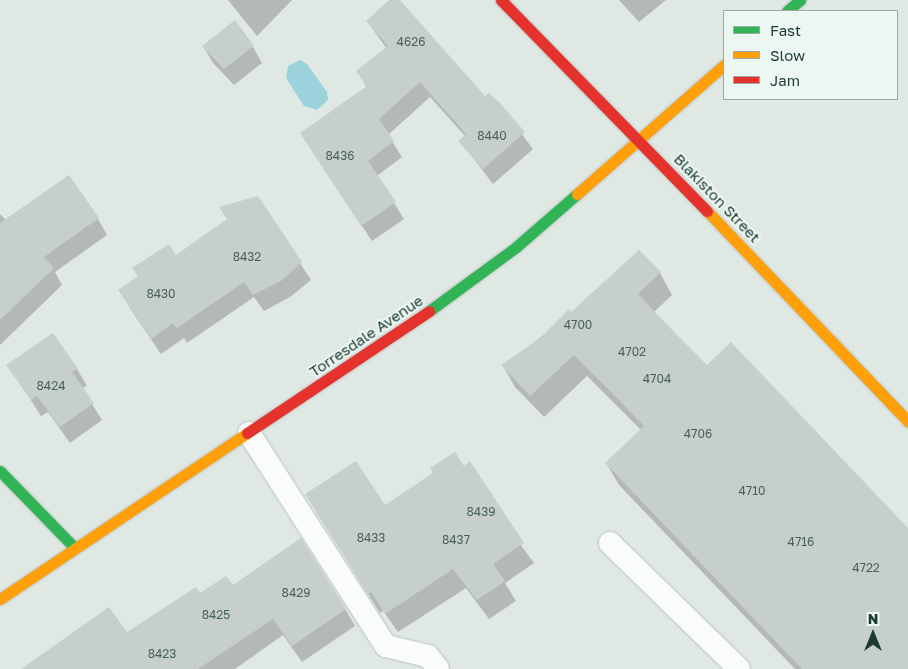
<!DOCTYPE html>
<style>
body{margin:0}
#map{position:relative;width:908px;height:669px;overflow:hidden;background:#e0e8e4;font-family:"Golos Text",sans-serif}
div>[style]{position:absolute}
.water>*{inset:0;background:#9bd2db}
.shadow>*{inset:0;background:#0003}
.building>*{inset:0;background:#c7cfcb}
.roads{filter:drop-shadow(0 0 1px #b9c5c0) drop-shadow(0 0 1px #b9c5c0)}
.lane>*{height:22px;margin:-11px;padding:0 11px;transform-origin:11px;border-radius:11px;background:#fafcfb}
.fast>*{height:11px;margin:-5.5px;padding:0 5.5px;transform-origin:5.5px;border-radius:5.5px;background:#30b455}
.slow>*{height:11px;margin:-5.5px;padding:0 5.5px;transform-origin:5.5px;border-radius:5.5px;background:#ff9f0a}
.jam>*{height:11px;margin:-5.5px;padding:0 5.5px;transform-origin:5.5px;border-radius:5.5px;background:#e5322d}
span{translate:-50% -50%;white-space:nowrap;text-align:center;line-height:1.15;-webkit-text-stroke:4px #edf7f2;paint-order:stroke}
.number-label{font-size:12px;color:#48615a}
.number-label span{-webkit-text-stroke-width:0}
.street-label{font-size:15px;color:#1d3b33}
.legend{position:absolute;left:723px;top:10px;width:175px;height:90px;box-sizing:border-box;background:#edf7f2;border:1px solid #9aaca6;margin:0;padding:6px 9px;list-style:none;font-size:15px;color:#1d3b33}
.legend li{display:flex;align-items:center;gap:10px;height:25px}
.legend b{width:25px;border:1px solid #9aaca6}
.north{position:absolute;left:848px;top:609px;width:50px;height:50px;-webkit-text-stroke:4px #edf7f2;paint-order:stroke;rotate:0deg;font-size:14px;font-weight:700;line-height:20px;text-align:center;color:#1d3b33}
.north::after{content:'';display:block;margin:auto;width:18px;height:22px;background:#1d3b33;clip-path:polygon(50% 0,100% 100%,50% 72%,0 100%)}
</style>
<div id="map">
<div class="water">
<i style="clip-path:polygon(300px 60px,307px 64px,327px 92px,328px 100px,317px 110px,304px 106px,286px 78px,288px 66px)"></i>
</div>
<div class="shadow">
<i style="clip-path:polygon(228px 0,292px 0,257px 36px)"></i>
<i style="clip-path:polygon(391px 0,398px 0,485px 98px,500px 105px,533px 149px,493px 184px,460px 141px,465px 136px,430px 97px,388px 135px,402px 157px,377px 176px,404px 219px,372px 241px,301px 134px,367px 88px,358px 71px,387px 49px,367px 21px)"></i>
<i style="clip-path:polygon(619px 0,666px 0,639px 22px)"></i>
<i style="clip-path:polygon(203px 46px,253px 47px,262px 63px,234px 85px,213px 63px)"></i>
<i style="clip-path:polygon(257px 197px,311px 280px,290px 297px,264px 311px,254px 297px,187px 343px,184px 338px,161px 354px,129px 307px,176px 257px,228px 220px,221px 208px)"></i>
<i style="clip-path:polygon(0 214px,6px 220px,98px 219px,107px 235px,55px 272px,62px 285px,0 345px)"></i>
<i style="clip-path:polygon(660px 273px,672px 295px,654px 312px,707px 367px,908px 529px,908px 669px,795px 669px,619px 485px,606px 463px,641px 430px,587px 376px,544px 417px,515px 387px,503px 366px,571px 314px)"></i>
<i style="clip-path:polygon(77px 369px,87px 386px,82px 388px,102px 420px,70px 443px,48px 412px,41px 416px,16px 377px)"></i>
<i style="clip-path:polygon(464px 468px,534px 563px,505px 583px,516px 601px,489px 619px,466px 588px,398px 632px,383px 611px,380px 613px,318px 514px,384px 507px)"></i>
<i style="clip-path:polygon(232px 587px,345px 609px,355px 626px,302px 662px,283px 635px,235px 669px,34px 669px,126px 634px,200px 594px)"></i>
</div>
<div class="building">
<i style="clip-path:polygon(389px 0,400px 0,485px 96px,489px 93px,501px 104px,525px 132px,483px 169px,458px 141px,466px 134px,420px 82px,379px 119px,394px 141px,368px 161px,396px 202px,361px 226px,300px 133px,367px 86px,356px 71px,388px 46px,366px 21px)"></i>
<i style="clip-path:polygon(235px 20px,254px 46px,224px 69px,202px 46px)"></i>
<i style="clip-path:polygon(69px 175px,99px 218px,44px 257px,54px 268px,0 320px,0 223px)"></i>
<i style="clip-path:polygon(258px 196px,302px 262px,281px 281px,253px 295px,244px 282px,177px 328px,173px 323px,151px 339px,118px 290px,138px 276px,132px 268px,169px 244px,176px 255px,227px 219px,219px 207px)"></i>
<i style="clip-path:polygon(639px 250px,661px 272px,638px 294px,677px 335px,707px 365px,731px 342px,908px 528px,908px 669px,802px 669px,605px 463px,644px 426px,614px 395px,574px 355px,530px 396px,501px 365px,539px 339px,569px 309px,571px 312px)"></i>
<i style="clip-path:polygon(53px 333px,78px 369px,72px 372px,94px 403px,60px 427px,37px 396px,31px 400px,6px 365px)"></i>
<i style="clip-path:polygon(455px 452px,464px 466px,470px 461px,524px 543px,493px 564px,505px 581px,477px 600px,453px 569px,385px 614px,371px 592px,368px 594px,305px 494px,356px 461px,385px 505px,433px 473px,430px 468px)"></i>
<i style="clip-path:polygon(301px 538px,346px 609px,292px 646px,273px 619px,198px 669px,21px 669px,109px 607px,127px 632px,196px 587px,200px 593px,226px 576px,233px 585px)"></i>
</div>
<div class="roads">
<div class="lane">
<i style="left:249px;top:433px;width:253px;rotate:57.3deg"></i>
<i style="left:386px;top:646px;width:43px;rotate:13.4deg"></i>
<i style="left:428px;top:656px;width:16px;rotate:52deg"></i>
<i style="left:610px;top:543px;width:180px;rotate:44.3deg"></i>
</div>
<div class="fast">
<i style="left:787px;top:11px;width:17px;rotate:-40deg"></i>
<i style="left:429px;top:311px;width:108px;rotate:-36.3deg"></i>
<i style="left:516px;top:247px;width:81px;rotate:-41deg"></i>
<i style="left:0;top:471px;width:107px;rotate:45.8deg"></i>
</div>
<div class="slow">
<i style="left:577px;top:194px;width:196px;rotate:-41.3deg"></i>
<i style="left:707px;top:211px;width:291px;rotate:46.3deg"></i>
<i style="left:0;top:599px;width:298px;rotate:-33.9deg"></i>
</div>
<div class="jam">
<i style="left:501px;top:0;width:295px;rotate:45.7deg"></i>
<i style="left:247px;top:433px;width:219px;rotate:-33.8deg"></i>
</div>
</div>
<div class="number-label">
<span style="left:411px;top:42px">4626</span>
<span style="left:492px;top:136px">8440</span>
<span style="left:340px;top:156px">8436</span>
<span style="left:247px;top:257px">8432</span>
<span style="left:161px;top:294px">8430</span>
<span style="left:578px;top:325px">4700</span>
<span style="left:632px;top:352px">4702</span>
<span style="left:657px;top:379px">4704</span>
<span style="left:51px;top:386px">8424</span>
<span style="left:698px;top:434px">4706</span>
<span style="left:752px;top:491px">4710</span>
<span style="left:481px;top:512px">8439</span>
<span style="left:371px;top:538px">8433</span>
<span style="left:456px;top:540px">8437</span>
<span style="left:801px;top:542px">4716</span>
<span style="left:866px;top:568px">4722</span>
<span style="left:296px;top:593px">8429</span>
<span style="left:216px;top:615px">8425</span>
<span style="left:162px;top:654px">8423</span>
</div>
<div class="street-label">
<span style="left:717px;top:198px;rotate:46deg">Blakiston Street</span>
<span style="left:366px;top:336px;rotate:-34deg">Torresdale Avenue</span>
</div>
<ul class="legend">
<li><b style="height:6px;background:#30b455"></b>Fast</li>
<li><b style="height:6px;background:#ff9f0a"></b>Slow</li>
<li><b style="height:6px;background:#e5322d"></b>Jam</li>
</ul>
<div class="north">N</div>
</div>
